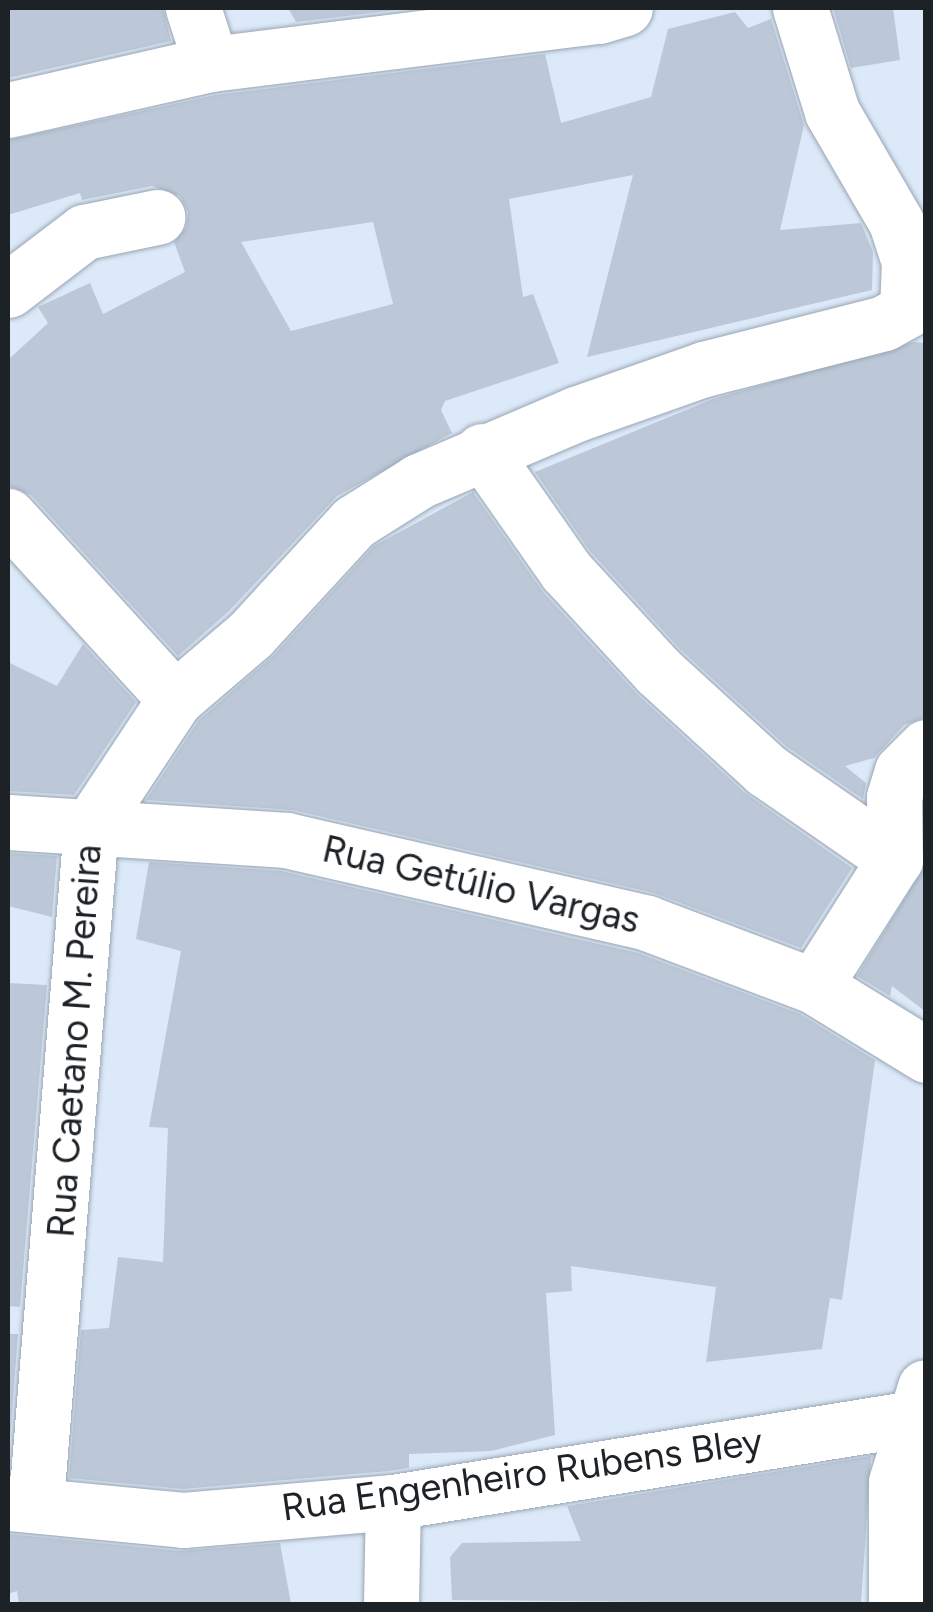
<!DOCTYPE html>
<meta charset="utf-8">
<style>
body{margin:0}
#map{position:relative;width:933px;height:1612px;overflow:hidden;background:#dce9f8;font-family:Figtree,sans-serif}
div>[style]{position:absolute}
.building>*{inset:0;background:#bcc8d7}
.roads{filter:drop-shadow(0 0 2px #99a5b3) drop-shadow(0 0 2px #99a5b3)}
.minor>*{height:55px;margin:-27.5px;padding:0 27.5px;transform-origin:27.5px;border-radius:27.5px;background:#fff}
span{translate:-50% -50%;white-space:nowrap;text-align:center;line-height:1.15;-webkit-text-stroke:8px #fff;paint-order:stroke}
.street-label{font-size:38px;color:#1d2227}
.frame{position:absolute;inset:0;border:10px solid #1d2227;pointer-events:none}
</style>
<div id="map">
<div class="building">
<i style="clip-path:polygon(8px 8px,163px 8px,171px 41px,8px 78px)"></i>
<i style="clip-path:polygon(288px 8px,413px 8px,296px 22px)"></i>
<i style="clip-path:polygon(833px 8px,893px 8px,900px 60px,851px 68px)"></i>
<i style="clip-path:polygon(evenodd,735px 12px,748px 28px,771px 19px,804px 125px,780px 230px,861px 223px,873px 252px,872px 290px,587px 357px,633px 175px,509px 199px,523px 297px,533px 294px,559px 363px,445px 401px,441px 410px,452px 433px,337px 496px,229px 611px,178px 656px,31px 495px,8px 486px,8px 360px,48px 323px,38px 307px,90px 283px,103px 314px,185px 272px,174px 242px,186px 228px,188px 212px,180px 196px,152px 186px,82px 200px,80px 193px,8px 215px,8px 140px,216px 95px,545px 54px,561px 123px,651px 97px,668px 29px,735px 12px,373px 222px,393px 304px,291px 331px,241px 242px,373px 222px)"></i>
<i style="clip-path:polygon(914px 342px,926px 343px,926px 717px,904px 725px,874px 758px,845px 766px,866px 783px,863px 799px,786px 746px,680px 649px,590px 551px,535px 472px,713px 399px)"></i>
<i style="clip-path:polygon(473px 492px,543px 592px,637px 694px,745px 793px,852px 868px,801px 948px,654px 893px,293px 810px,146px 800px,199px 720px,274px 655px,374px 546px)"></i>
<i style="clip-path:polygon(83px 644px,136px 702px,74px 795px,8px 791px,8px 662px,57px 686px)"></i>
<i style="clip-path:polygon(8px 853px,57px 856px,52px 917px,8px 906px)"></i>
<i style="clip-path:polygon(149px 862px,281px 871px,638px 953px,800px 1014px,875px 1060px,842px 1300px,830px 1298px,822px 1349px,706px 1362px,716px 1287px,571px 1266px,572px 1291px,546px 1293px,555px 1435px,491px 1451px,409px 1454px,409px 1468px,389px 1471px,183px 1489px,69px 1478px,81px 1330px,109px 1328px,118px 1257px,163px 1262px,168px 1128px,149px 1127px,181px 951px,136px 939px)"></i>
<i style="clip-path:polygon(926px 864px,926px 1012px,892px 986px,890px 996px,857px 976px)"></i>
<i style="clip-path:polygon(8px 983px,47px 985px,20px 1307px,8px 1306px)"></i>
<i style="clip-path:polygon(8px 1334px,18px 1334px,8px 1466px)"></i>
<i style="clip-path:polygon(871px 1456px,861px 1604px,452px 1600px,450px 1557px,462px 1543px,581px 1541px,567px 1506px)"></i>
<i style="clip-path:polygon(8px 1534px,180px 1551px,280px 1543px,291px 1604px,19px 1604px,17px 1591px,8px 1594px)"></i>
</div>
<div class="roads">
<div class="minor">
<i style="left:193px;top:8px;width:59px;rotate:72.2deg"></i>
<i style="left:8px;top:110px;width:208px;rotate:-12.8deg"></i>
<i style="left:211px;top:64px;width:391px;rotate:-7.1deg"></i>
<i style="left:599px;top:16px;width:27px;rotate:-17deg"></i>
<i style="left:8px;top:290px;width:96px;rotate:-37.3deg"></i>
<i style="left:84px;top:232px;width:75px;rotate:-11.6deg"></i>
<i style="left:482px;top:451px;width:146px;rotate:55deg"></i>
<i style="left:566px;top:571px;width:136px;rotate:47.4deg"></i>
<i style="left:658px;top:671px;width:147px;rotate:42.5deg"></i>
<i style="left:766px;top:770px;width:157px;rotate:34.6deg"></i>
<i style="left:8px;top:516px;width:248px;rotate:47.6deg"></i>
<i style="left:8px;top:822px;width:279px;rotate:3.7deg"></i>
<i style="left:286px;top:840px;width:370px;rotate:12.9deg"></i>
<i style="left:647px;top:923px;width:178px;rotate:20.7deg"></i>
<i style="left:814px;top:986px;width:132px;rotate:31.6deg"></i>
<i style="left:814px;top:986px;width:151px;rotate:-57.5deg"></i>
<i style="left:895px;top:859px;width:62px;rotate:-90.9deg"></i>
<i style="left:894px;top:797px;width:27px;rotate:-73deg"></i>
<i style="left:902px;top:771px;width:34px;rotate:-45deg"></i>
<i style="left:36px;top:1501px;width:677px;rotate:-85.34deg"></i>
<i style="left:91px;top:826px;width:152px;rotate:-56.5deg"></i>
<i style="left:175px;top:699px;width:100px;rotate:-40.5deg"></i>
<i style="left:251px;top:634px;width:152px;rotate:-47.4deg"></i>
<i style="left:354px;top:522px;width:77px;rotate:-32.2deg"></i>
<i style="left:419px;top:481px;width:171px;rotate:-23.1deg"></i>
<i style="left:576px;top:414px;width:136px;rotate:-19.4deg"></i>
<i style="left:704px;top:369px;width:186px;rotate:-14.3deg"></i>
<i style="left:884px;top:323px;width:26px;rotate:-29deg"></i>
<i style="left:907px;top:310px;width:48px;rotate:-87.6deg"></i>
<i style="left:909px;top:262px;width:42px;rotate:-108deg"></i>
<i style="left:896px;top:222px;width:127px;rotate:-120.2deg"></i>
<i style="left:832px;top:112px;width:109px;rotate:-107.1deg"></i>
<i style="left:8px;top:1503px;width:176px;rotate:5.5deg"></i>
<i style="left:183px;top:1520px;width:211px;rotate:-4.9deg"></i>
<i style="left:393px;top:1502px;width:540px;rotate:-9.17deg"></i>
<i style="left:391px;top:1604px;width:102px;rotate:-88.9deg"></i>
<i style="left:896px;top:1604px;width:122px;rotate:-90deg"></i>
<i style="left:896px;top:1482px;width:99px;rotate:-73deg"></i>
</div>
</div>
<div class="street-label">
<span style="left:481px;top:885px;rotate:13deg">Rua Getúlio Vargas</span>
<span style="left:75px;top:1041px;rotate:-86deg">Rua Caetano M. Pereira</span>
<span style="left:522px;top:1475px;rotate:-8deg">Rua Engenheiro Rubens Bley</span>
</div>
<div class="frame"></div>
</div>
